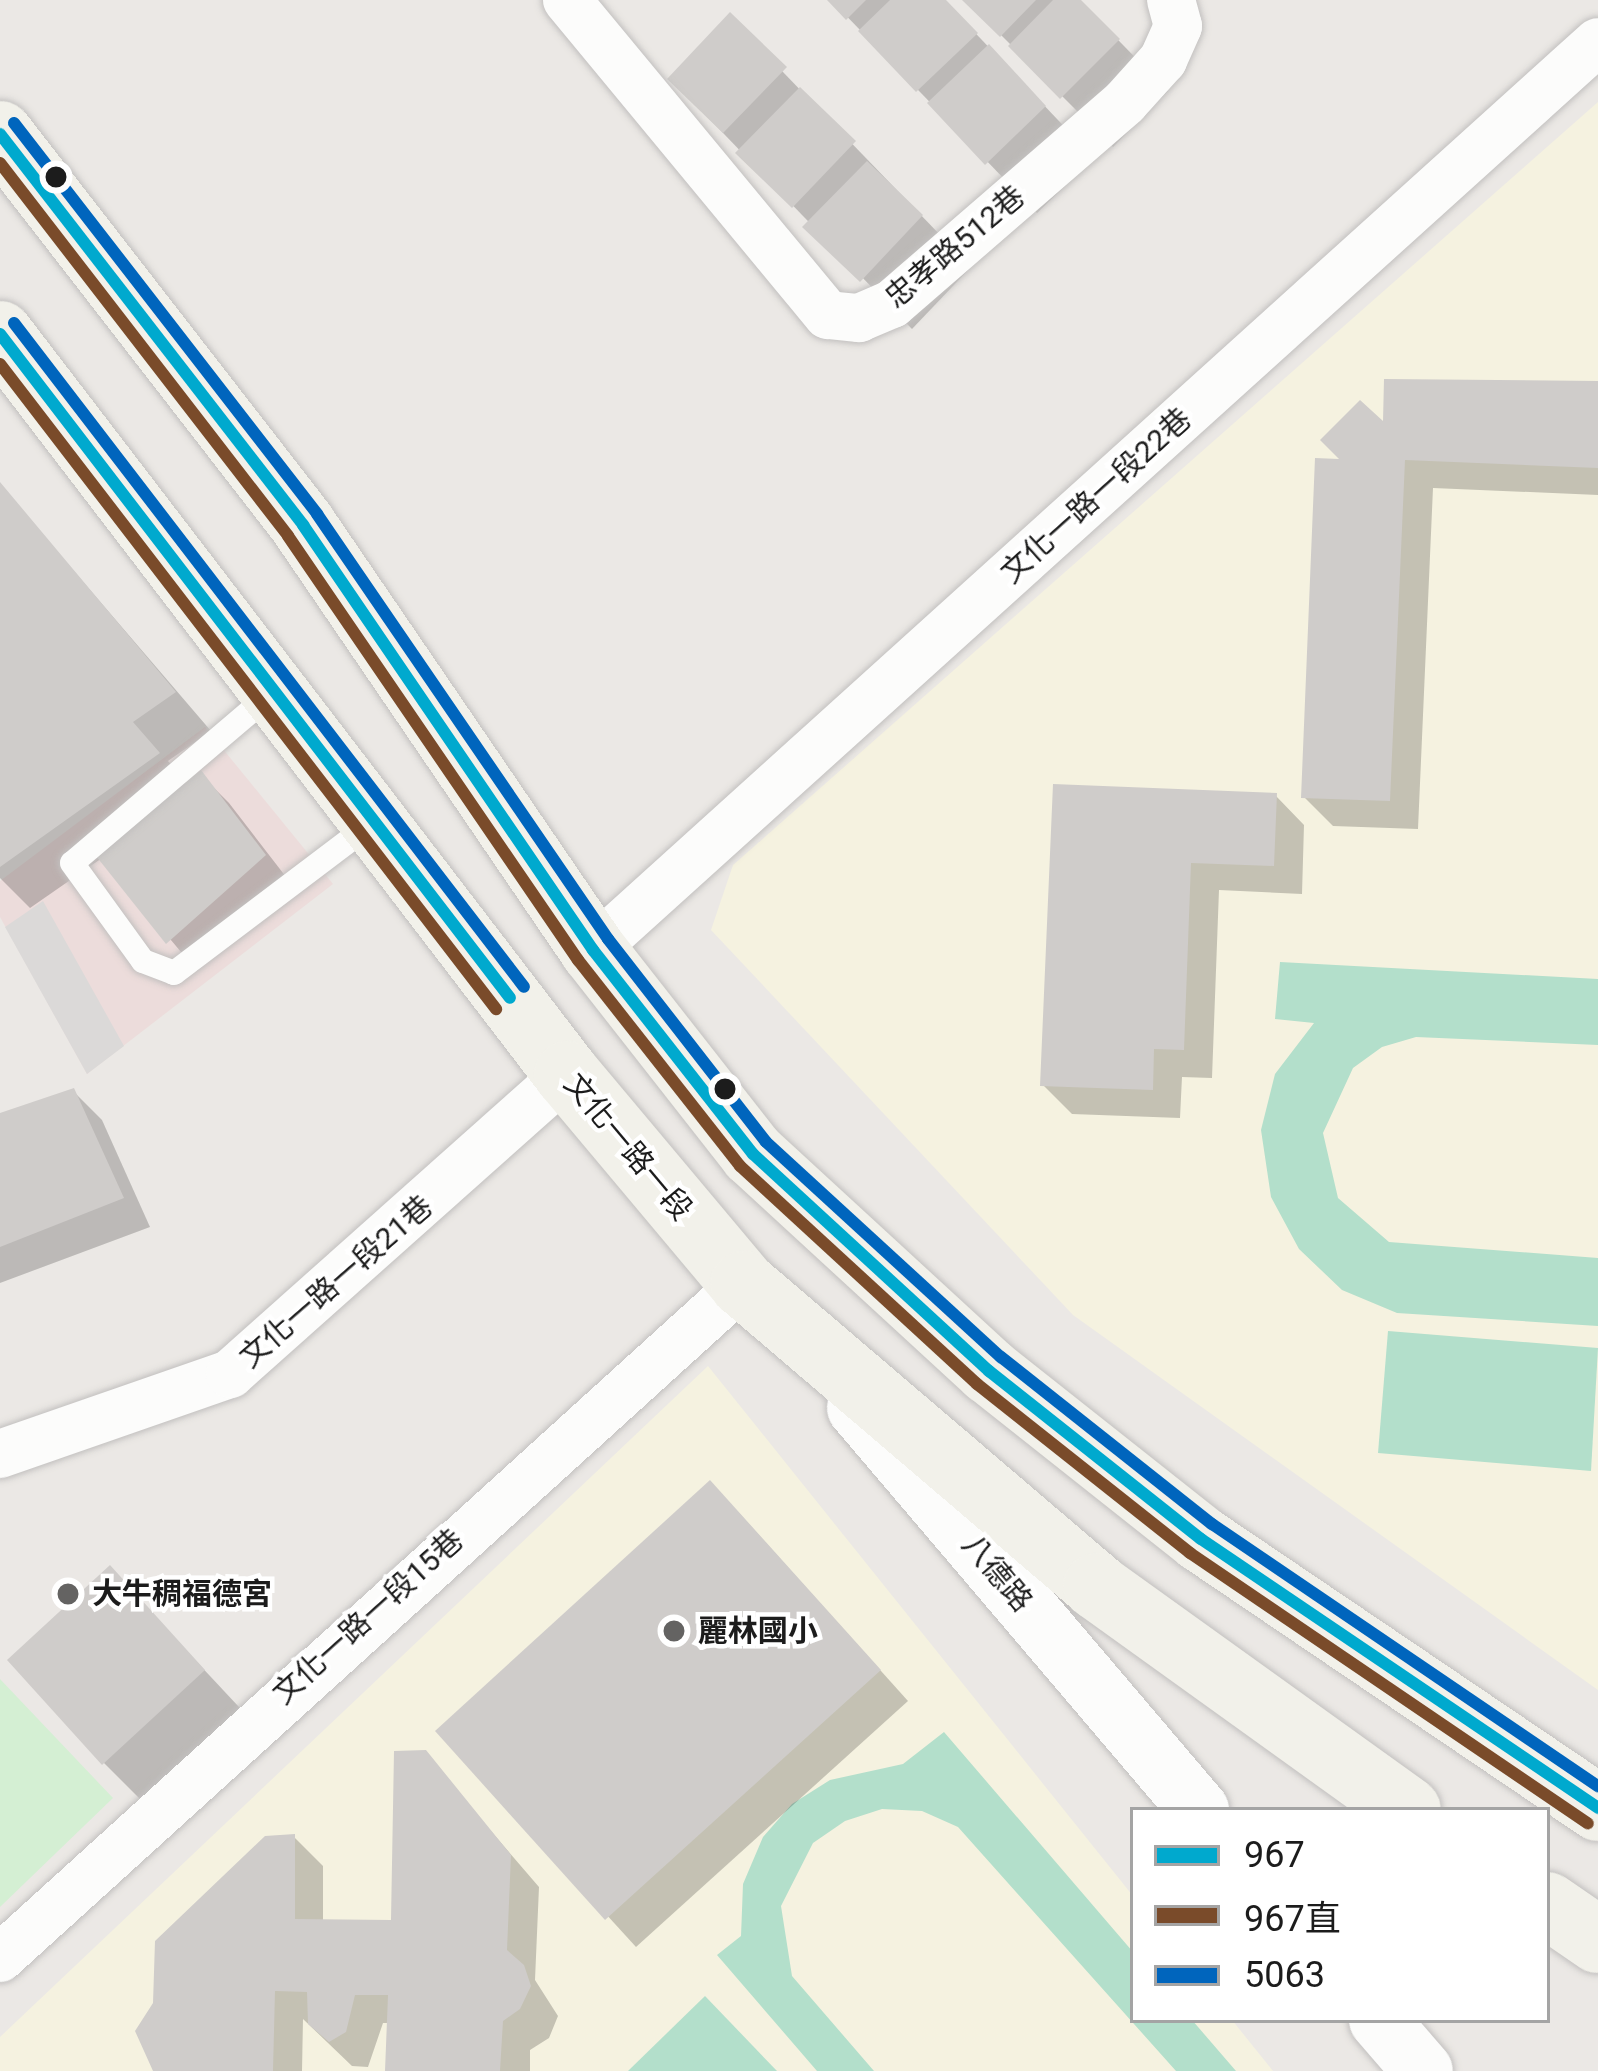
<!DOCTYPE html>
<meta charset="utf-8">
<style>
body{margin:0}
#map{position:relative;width:1598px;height:2071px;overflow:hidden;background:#ebe8e5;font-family:Roboto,"Noto Sans TC",sans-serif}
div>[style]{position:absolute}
.commercial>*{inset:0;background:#ecdcdb}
.education>*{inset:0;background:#f5f2e0}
.park>*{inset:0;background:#d4efd3}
.pitch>*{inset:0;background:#b3dfcb}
.parking>*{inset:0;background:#dbd9d8}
.shadow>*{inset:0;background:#0003}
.building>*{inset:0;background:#cfccca}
.roads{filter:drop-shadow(0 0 3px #c2c0bf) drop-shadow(0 0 3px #c2c0bf)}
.service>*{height:24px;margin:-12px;padding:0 12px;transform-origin:12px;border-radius:12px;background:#fcfcfb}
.minor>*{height:48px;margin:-24px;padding:0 24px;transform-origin:24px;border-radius:24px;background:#fcfcfb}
.tertiary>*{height:60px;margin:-30px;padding:0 30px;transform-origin:30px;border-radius:30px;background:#fcfcfb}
.secondary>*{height:66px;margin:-33px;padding:0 33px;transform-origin:33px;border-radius:33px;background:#f2f1ea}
.bus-1>*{height:12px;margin:-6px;padding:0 6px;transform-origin:6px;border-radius:6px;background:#00a9ce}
.bus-2>*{height:12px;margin:-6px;padding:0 6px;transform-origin:6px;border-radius:6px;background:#7a4b2a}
.bus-3>*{height:12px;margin:-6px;padding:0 6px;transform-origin:6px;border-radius:6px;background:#0065bd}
.dots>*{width:33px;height:33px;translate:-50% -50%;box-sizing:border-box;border:6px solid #fff;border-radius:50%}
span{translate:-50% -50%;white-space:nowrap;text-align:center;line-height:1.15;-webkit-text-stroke:9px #fff;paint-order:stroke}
.street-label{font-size:30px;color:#1c1c1c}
.poi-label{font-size:30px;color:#1c1c1c;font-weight:700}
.left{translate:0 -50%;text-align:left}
.legend{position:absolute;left:1130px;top:1807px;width:420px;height:216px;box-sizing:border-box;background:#fff;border:3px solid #a4a4a4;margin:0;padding:15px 21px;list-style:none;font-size:36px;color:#1c1c1c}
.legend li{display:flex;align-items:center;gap:24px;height:60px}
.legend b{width:60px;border:3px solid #a4a4a4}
</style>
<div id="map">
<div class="commercial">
<i style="clip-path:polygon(205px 727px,333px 884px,87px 1074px,0 917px,0 881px)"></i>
</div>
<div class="education">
<i style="clip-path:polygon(1598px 102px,1598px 1690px,1073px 1315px,711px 930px,733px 865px)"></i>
<i style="clip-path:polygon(708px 1366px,1133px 1896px,1133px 2020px,1232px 2020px,1273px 2071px,0 2071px,0 2037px)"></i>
</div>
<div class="park">
<i style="clip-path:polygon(0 1679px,113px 1798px,0 1907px)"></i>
</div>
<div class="pitch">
<i style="clip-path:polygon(1280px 962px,1598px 979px,1598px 1045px,1416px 1037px,1382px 1047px,1353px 1068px,1323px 1133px,1338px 1198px,1389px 1242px,1598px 1258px,1598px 1326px,1397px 1313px,1342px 1290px,1299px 1249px,1271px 1197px,1261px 1130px,1275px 1074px,1314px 1023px,1275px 1019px)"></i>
<i style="clip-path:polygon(1388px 1331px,1598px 1348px,1591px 1471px,1378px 1453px)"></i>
<i style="clip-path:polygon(944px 1732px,1133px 1952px,1133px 2020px,1192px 2020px,1236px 2071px,1176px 2071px,958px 1827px,922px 1811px,882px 1809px,845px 1821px,813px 1843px,781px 1906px,792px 1976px,874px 2071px,817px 2071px,717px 1955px,741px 1936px,743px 1884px,763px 1837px,792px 1804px,830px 1780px,903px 1764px)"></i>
<i style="clip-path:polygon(705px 1996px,777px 2071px,628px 2071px)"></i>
</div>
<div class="parking">
<i style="clip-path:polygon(43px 901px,124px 1046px,87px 1074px,5px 927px)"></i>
</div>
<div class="shadow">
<i style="clip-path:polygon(831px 0,944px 0,1094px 158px,1037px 213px)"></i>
<i style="clip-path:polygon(966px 0,1079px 0,1168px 91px,1113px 147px)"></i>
<i style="clip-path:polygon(730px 17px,971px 267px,912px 329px,671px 79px)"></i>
<i style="clip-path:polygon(1598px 384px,1598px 495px,1433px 488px,1418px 829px,1333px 826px,1304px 797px,1346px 462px,1386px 428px)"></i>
<i style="clip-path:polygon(0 485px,211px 731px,168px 761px,188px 784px,200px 774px,229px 803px,293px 886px,197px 971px,102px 858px,30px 908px,0 878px)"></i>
<i style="clip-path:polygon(1055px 787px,1276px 796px,1304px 825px,1302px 894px,1219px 890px,1212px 1078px,1182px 1077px,1180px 1118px,1072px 1114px,1043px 1085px)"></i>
<i style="clip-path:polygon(73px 1091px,102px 1120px,150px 1227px,0 1283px,0 1116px)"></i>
<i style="clip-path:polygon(739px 1513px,908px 1701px,636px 1947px,439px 1731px)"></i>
<i style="clip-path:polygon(110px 1569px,253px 1722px,154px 1813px,104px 1763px)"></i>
<i style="clip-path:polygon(424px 1753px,539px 1887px,535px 1980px,558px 2016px,549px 2038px,530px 2050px,530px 2071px,388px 2071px,390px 2023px,383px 2023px,368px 2067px,352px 2066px,303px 2019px,302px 2071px,156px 2071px,294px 1837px,323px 1866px,323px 1923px,394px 1923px)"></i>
</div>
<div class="building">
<i style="clip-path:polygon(827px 0,866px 0,846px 20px)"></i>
<i style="clip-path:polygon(890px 0,946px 0,978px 33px,916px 92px,858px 31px)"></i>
<i style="clip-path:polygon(962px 0,1036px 0,1000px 37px)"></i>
<i style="clip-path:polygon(1053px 0,1081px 0,1120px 39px,1060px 99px,1008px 46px)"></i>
<i style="clip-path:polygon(730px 12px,787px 67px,723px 133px,667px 79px)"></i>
<i style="clip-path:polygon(989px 44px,1046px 106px,985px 165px,927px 103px)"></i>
<i style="clip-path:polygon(800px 87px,856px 141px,792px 208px,735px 153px)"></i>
<i style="clip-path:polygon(867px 161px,923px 215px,860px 282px,802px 227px)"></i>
<i style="clip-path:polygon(1384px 379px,1598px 381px,1598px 468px,1405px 460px,1390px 801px,1301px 798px,1315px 458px,1339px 459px,1320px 440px,1360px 400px,1383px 421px)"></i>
<i style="clip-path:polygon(0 482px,176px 692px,133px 722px,160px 753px,0 867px)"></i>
<i style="clip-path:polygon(201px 770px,266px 855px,166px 944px,96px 856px)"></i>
<i style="clip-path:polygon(1053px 784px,1277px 793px,1274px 866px,1191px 863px,1184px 1050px,1154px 1049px,1153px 1090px,1040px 1086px)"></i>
<i style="clip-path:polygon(74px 1088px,124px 1198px,0 1247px,0 1113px)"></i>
<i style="clip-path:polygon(710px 1480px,881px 1670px,605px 1920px,435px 1731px)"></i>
<i style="clip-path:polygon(110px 1565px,205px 1670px,102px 1765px,7px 1660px)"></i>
<i style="clip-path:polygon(426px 1750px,511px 1855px,507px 1950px,524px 1965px,531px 1986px,520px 2009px,503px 2021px,500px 2071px,385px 2071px,388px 1995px,355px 1995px,346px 2032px,329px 2042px,308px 2024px,307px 1992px,275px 1991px,273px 2071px,153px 2071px,135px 2031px,153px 2003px,155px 1941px,265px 1836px,295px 1834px,295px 1919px,391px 1920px,394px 1751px)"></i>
</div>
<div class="roads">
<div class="service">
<i style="left:272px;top:693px;width:262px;rotate:139.6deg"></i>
<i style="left:72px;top:863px;width:121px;rotate:54.1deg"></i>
<i style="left:143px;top:961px;width:33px;rotate:21deg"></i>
<i style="left:174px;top:973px;width:248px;rotate:-37.1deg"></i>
</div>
<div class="minor">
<i style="left:567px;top:0;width:409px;rotate:50.4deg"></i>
<i style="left:828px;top:315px;width:31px;rotate:6deg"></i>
<i style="left:859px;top:318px;width:36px;rotate:-23deg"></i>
<i style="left:892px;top:304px;width:308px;rotate:-40.9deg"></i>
<i style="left:1125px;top:102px;width:57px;rotate:-47.9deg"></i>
<i style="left:1163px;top:60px;width:37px;rotate:-66deg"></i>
<i style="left:1178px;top:26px;width:27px;rotate:-105deg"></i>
<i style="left:593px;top:950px;width:1354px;rotate:-42.1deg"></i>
<i style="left:0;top:1454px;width:244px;rotate:-19.2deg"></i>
<i style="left:230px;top:1374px;width:451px;rotate:-41.7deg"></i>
<i style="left:0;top:1958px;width:1003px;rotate:-42.21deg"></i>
</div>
<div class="tertiary">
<i style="left:857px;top:1408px;width:528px;rotate:49.61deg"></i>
<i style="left:1379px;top:2020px;width:67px;rotate:49.2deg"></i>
</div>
<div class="secondary">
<i style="left:0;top:134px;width:495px;rotate:52.2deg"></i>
<i style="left:303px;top:525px;width:515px;rotate:55.69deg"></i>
<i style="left:593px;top:950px;width:259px;rotate:51.9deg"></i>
<i style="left:753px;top:1154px;width:321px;rotate:42.6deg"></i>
<i style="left:989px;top:1371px;width:270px;rotate:38.4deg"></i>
<i style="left:1201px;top:1539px;width:480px;rotate:34.1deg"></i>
<i style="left:0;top:334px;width:932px;rotate:52.54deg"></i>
<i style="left:567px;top:1074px;width:274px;rotate:50deg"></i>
<i style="left:743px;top:1284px;width:465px;rotate:40.5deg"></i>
<i style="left:1096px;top:1586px;width:384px;rotate:35.7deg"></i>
<i style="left:1547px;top:1905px;width:62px;rotate:34.5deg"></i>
</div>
</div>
<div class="bus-1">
<i style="left:0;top:134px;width:495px;rotate:52.2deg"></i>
<i style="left:303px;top:525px;width:515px;rotate:55.69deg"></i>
<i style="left:593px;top:950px;width:259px;rotate:51.9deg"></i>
<i style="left:753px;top:1154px;width:321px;rotate:42.6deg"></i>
<i style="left:989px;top:1371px;width:270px;rotate:38.4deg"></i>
<i style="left:1201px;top:1539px;width:480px;rotate:34.1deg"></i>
<i style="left:0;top:334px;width:837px;rotate:52.47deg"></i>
</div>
<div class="bus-2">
<i style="left:0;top:163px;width:471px;rotate:52.3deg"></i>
<i style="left:288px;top:536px;width:514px;rotate:55.63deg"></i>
<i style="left:578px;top:960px;width:262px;rotate:51.8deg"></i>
<i style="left:740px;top:1166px;width:322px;rotate:42.6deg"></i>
<i style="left:977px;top:1384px;width:272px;rotate:38.4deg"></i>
<i style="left:1190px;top:1553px;width:481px;rotate:34.2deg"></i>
<i style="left:0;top:364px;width:814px;rotate:52.44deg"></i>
</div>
<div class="bus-3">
<i style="left:14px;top:123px;width:495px;rotate:52.2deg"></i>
<i style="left:317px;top:514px;width:515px;rotate:55.6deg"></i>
<i style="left:608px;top:939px;width:257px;rotate:52.1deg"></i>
<i style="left:766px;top:1142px;width:319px;rotate:42.5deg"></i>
<i style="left:1001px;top:1357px;width:269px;rotate:38.4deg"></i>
<i style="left:1212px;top:1524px;width:467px;rotate:34.2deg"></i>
<i style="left:14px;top:323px;width:837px;rotate:52.47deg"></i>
</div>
<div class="dots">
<i style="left:56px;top:177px;background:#1c1c1c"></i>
<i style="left:725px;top:1089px;background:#1c1c1c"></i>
<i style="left:68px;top:1594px;background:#646362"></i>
<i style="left:674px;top:1631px;background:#646362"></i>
</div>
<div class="street-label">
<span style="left:955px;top:247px;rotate:-40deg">忠孝路512巷</span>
<span style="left:1096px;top:496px;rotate:-42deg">文化一路一段22巷</span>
<span style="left:628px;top:1147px;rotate:50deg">文化一路一段</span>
<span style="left:336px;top:1282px;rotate:-41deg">文化一路一段21巷</span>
<span style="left:997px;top:1573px;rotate:50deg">八德路</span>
<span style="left:368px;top:1617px;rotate:-42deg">文化一路一段15巷</span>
</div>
<div class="poi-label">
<span class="left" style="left:92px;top:1594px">大牛稠福德宮</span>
<span class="left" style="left:698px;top:1631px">麗林國小</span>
</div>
<ul class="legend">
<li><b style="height:15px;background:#00a9ce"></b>967</li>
<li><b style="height:15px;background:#7a4b2a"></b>967直</li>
<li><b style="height:15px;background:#0065bd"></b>5063</li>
</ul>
</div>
